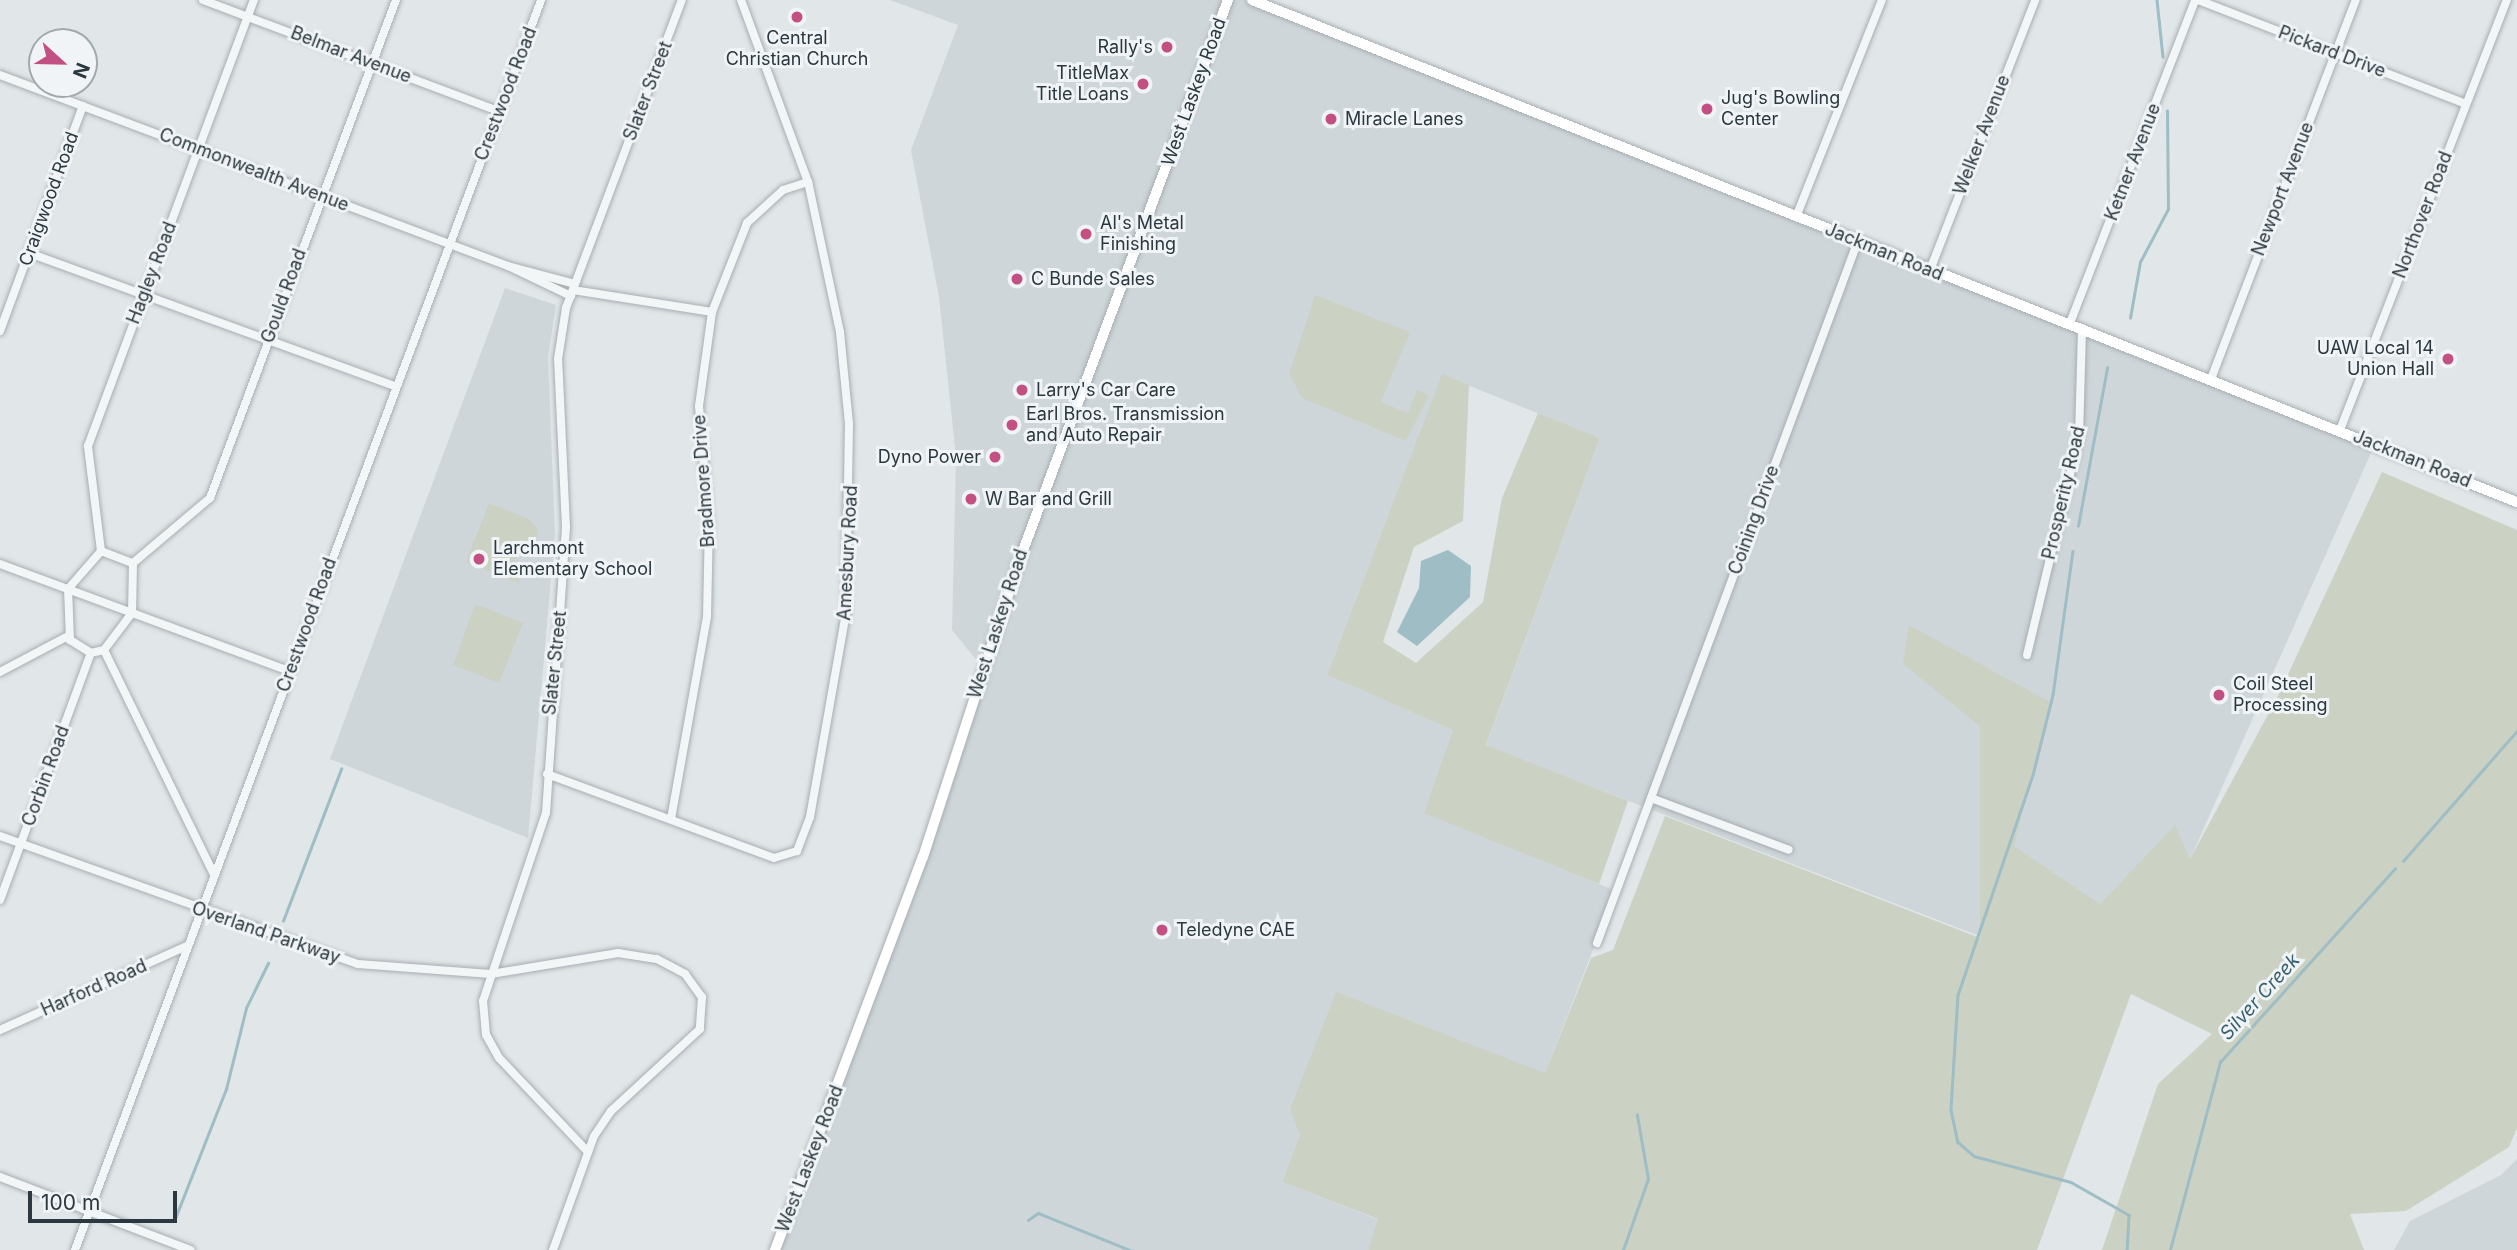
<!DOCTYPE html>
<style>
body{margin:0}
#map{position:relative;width:2517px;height:1250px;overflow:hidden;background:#e1e6e8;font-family:Inter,sans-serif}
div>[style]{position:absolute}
.built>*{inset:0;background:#cfd6da}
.green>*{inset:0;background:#cbd2c3}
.water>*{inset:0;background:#9fbdc5}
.stream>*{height:2.5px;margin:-1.25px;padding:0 1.25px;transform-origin:1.25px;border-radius:1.25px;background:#9fbdc5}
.roads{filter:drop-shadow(0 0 2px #a7aeb2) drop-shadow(0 0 2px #a7aeb2)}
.street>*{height:8px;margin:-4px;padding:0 4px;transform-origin:4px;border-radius:4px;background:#f3f6f7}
.secondary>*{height:10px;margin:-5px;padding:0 5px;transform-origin:5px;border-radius:5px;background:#fff}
.dots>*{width:19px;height:19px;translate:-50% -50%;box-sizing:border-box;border:4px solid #f0f4f6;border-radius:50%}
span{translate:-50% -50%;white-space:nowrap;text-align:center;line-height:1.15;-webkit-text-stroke:6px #f0f4f6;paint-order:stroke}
.poi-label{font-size:18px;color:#2b383f}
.right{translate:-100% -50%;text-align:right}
.left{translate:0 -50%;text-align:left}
.street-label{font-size:18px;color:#2b383f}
.water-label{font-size:19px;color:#38616f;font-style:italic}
.north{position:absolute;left:28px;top:28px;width:70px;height:70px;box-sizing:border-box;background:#f0f4f6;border:2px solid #a1a9ad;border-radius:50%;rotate:112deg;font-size:19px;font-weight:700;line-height:28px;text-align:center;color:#2b383f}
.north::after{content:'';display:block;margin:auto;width:24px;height:32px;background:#c35083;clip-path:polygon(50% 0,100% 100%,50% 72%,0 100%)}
.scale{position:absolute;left:28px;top:1191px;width:149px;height:32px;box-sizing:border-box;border:4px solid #2b383f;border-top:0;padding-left:9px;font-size:21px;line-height:24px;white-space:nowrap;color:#2b383f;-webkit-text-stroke:5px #f0f4f6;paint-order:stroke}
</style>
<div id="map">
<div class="built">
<i style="clip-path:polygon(890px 0,1252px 0,2375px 444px,2130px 994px,1486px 746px,1600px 438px,1442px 375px,1327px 675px,1454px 730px,1425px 813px,1616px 891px,1545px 1073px,1300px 1135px,1282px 1182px,1379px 1220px,1368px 1250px,775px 1250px,923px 857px,983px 668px,952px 630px,956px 457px,939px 297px,911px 150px,958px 25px)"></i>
<i style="clip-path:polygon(505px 288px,556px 305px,548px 357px,555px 535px,528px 838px,330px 759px)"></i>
<i style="clip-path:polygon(2517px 1159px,2517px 1250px,2394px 1250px,2410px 1221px,2501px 1175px)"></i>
</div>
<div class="green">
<i style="clip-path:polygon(1315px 295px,1410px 332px,1381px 402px,1408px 413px,1417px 390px,1429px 395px,1406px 441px,1302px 398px,1289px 374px)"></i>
<i style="clip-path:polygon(1442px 374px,1469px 385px,1463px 521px,1414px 547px,1383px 642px,1416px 663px,1483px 602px,1502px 498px,1538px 413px,1600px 438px,1486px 745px,1628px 801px,1599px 884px,1424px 813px,1453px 730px,1327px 675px)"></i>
<i style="clip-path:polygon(2382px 472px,2517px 530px,2517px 1128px,2509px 1147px,2406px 1211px,2350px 1214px,2364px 1250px,2102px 1250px,2158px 1084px,2212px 1034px,2131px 994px,2037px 1250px,1368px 1250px,1378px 1219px,1282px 1182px,1300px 1135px,1290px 1109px,1336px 992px,1545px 1073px,1591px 958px,1613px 950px,1665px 816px,1980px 938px,1980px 726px,1903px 664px,1909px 625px,2050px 702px,2014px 846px,2100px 904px,2175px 825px,2190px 859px,2278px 696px)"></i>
<i style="clip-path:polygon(489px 503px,529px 519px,538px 529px,535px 545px,514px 560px,522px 572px,519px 583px,466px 562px)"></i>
<i style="clip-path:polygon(475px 604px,523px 623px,499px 683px,453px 665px)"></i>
</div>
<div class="water">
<i style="clip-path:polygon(1448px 550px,1471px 566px,1470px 597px,1417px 646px,1397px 632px,1419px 588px,1421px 561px)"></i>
</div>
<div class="stream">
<i style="left:2157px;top:0;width:57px;rotate:84deg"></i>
<i style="left:2130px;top:318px;width:57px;rotate:-79.9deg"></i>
<i style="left:2140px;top:262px;width:60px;rotate:-62.2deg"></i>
<i style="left:2168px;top:209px;width:98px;rotate:-90.6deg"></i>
<i style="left:2078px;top:526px;width:161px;rotate:-79.6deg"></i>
<i style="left:2073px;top:551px;width:145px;rotate:97.9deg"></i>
<i style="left:2053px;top:695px;width:82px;rotate:104deg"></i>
<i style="left:2033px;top:775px;width:232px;rotate:108.8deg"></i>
<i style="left:1958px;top:995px;width:115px;rotate:93.5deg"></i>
<i style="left:1951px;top:1110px;width:33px;rotate:78deg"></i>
<i style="left:1958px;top:1142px;width:21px;rotate:41deg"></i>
<i style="left:1974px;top:1156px;width:100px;rotate:15deg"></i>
<i style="left:2071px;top:1182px;width:67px;rotate:29.6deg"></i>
<i style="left:2129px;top:1215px;width:35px;rotate:93deg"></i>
<i style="left:2403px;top:861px;width:173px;rotate:-48.8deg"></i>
<i style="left:283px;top:921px;width:163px;rotate:-69.1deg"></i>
<i style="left:1028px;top:1220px;width:12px;rotate:-35deg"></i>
<i style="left:1038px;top:1213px;width:99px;rotate:21.9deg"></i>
<i style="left:174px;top:1221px;width:142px;rotate:-68.5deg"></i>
<i style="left:226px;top:1089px;width:83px;rotate:-76.1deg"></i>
<i style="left:246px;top:1008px;width:50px;rotate:-63.9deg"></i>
<i style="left:1623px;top:1250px;width:75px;rotate:-70.6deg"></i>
<i style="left:1648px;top:1179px;width:65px;rotate:-99.8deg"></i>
<i style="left:2170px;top:1250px;width:195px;rotate:-75.1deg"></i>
<i style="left:2220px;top:1062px;width:261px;rotate:-47.9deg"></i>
</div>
<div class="roads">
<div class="street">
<i style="left:203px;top:0;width:316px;rotate:20.6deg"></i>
<i style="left:2198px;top:0;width:287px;rotate:21.2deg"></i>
<i style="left:0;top:75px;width:543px;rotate:20.61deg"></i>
<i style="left:508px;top:266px;width:69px;rotate:15deg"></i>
<i style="left:1796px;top:217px;width:233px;rotate:-68.4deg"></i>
<i style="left:29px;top:253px;width:389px;rotate:20deg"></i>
<i style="left:508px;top:266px;width:70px;rotate:25.5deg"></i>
<i style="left:1930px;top:270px;width:290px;rotate:-68.7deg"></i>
<i style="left:573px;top:290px;width:141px;rotate:9deg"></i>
<i style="left:2070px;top:323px;width:346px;rotate:-68.8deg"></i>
<i style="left:0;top:331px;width:240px;rotate:-69.8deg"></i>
<i style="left:2211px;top:379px;width:406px;rotate:-69.1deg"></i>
<i style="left:2340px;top:430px;width:461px;rotate:-68.8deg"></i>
<i style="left:101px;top:551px;width:106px;rotate:-97.1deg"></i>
<i style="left:88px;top:446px;width:476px;rotate:-69.6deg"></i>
<i style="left:101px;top:551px;width:34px;rotate:21deg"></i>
<i style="left:133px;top:563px;width:50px;rotate:91.1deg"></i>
<i style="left:132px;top:613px;width:46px;rotate:127.1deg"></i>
<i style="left:104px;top:650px;width:13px;rotate:167deg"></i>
<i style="left:91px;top:653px;width:25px;rotate:-148deg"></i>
<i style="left:70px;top:640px;width:51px;rotate:-92.2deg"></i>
<i style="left:68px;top:589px;width:50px;rotate:-49deg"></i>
<i style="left:133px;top:563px;width:101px;rotate:-40.2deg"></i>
<i style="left:210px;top:498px;width:532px;rotate:-69.52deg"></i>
<i style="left:0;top:564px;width:309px;rotate:20.3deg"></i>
<i style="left:104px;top:650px;width:250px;rotate:63.9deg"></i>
<i style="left:2027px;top:655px;width:224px;rotate:-76.6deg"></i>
<i style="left:2079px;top:437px;width:109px;rotate:-88.4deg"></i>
<i style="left:0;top:672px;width:77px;rotate:-27.9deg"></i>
<i style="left:547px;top:774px;width:242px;rotate:20.3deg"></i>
<i style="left:774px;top:858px;width:24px;rotate:-17deg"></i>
<i style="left:797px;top:851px;width:36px;rotate:-69deg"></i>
<i style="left:810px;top:817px;width:207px;rotate:-80deg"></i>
<i style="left:846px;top:613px;width:189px;rotate:-89.1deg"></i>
<i style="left:849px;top:424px;width:92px;rotate:-95.6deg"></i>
<i style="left:840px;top:332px;width:153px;rotate:-102deg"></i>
<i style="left:808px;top:182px;width:194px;rotate:-110.2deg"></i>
<i style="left:1651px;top:798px;width:147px;rotate:20.6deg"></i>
<i style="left:671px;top:819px;width:205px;rotate:-79.9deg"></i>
<i style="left:707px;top:617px;width:94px;rotate:-88.8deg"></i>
<i style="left:709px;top:523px;width:117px;rotate:-94.9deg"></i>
<i style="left:699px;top:406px;width:95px;rotate:-82.1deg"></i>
<i style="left:712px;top:312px;width:96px;rotate:-68.5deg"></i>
<i style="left:747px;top:223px;width:49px;rotate:-42.5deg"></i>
<i style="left:783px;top:190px;width:26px;rotate:-18deg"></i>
<i style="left:0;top:836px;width:380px;rotate:19.7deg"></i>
<i style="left:358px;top:964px;width:133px;rotate:4.3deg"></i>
<i style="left:491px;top:974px;width:129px;rotate:-9.4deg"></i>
<i style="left:618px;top:953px;width:39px;rotate:9deg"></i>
<i style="left:657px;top:959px;width:32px;rotate:28deg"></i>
<i style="left:685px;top:974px;width:29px;rotate:54deg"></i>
<i style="left:702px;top:997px;width:32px;rotate:94deg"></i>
<i style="left:700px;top:1029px;width:121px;rotate:137.3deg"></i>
<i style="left:611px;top:1111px;width:30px;rotate:124deg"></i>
<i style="left:594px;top:1136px;width:121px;rotate:109.8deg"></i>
<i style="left:0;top:900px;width:263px;rotate:-69.8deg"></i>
<i style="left:1597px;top:943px;width:749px;rotate:-69.61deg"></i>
<i style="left:0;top:1030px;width:205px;rotate:-24.2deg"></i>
<i style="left:588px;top:1152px;width:129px;rotate:-133.4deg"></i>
<i style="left:499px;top:1058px;width:26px;rotate:-119deg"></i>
<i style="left:486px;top:1035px;width:34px;rotate:-95deg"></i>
<i style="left:483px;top:1001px;width:198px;rotate:-71.5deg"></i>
<i style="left:546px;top:813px;width:287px;rotate:-86deg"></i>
<i style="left:566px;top:527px;width:168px;rotate:-92.7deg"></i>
<i style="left:558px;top:359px;width:52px;rotate:-81.1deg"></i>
<i style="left:566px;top:308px;width:329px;rotate:-69.4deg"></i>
<i style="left:0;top:1177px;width:204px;rotate:21deg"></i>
<i style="left:75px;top:1250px;width:1334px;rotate:-69.55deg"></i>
</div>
<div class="secondary">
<i style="left:1252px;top:0;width:1361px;rotate:21.65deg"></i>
<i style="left:775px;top:1250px;width:420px;rotate:-69.4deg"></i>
<i style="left:923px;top:857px;width:308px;rotate:-72deg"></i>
<i style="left:1018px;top:564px;width:602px;rotate:-69.58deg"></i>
</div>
</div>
<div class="dots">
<i style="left:797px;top:17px;background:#c35083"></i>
<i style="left:1167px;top:47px;background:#c35083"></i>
<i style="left:1143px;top:84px;background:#c35083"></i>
<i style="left:1707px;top:109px;background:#c35083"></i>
<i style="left:1331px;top:119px;background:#c35083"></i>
<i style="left:1086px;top:234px;background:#c35083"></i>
<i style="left:1017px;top:279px;background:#c35083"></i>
<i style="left:2448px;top:359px;background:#c35083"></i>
<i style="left:1022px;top:390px;background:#c35083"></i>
<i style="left:1012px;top:425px;background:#c35083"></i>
<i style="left:995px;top:457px;background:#c35083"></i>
<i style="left:971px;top:499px;background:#c35083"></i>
<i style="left:479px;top:559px;background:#c35083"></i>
<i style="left:2219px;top:695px;background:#c35083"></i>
<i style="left:1162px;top:930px;background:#c35083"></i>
</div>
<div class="poi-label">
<span style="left:797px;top:49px">Central<br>Christian Church</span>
<span class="right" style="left:1153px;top:47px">Rally's</span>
<span class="right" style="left:1129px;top:84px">TitleMax<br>Title Loans</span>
<span class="left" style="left:1721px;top:109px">Jug's Bowling<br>Center</span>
<span class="left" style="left:1345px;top:119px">Miracle Lanes</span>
<span class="left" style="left:1100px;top:234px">Al's Metal<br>Finishing</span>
<span class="left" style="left:1031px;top:279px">C Bunde Sales</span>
<span class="right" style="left:2434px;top:359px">UAW Local 14<br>Union Hall</span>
<span class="left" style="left:1036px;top:390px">Larry's Car Care</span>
<span class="left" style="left:1026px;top:425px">Earl Bros. Transmission<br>and Auto Repair</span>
<span class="right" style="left:981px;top:457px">Dyno Power</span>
<span class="left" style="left:985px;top:499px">W Bar and Grill</span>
<span class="left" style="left:493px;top:559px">Larchmont<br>Elementary School</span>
<span class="left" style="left:2233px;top:695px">Coil Steel<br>Processing</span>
<span class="left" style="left:1176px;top:930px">Teledyne CAE</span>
</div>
<div class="street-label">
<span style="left:2332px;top:52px;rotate:21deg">Pickard Drive</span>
<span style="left:351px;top:55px;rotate:21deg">Belmar Avenue</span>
<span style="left:648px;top:91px;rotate:-69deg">Slater Street</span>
<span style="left:1194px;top:92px;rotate:-70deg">West Laskey Road</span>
<span style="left:506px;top:94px;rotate:-69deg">Crestwood Road</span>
<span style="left:1982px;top:135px;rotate:-69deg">Welker Avenue</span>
<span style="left:2133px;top:162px;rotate:-69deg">Ketner Avenue</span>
<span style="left:254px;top:170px;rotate:21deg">Commonwealth Avenue</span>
<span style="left:2283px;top:189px;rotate:-69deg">Newport Avenue</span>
<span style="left:49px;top:199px;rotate:-70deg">Craigwood Road</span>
<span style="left:2423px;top:215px;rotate:-69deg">Northover Road</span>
<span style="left:1884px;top:252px;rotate:22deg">Jackman Road</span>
<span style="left:152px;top:273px;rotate:-69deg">Hagley Road</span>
<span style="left:284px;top:296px;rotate:-70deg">Gould Road</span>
<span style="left:2412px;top:459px;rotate:22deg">Jackman Road</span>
<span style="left:704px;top:481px;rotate:-94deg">Bradmore Drive</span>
<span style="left:2064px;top:493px;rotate:-77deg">Prosperity Road</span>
<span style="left:1754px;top:520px;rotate:-70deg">Coining Drive</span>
<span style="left:848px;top:553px;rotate:-87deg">Amesbury Road</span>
<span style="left:998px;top:624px;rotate:-72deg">West Laskey Road</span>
<span style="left:307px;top:625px;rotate:-70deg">Crestwood Road</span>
<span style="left:555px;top:663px;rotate:-84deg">Slater Street</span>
<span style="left:46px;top:776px;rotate:-70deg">Corbin Road</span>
<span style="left:266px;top:933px;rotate:19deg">Overland Parkway</span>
<span style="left:94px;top:988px;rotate:-24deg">Harford Road</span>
<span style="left:810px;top:1159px;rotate:-69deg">West Laskey Road</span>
</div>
<div class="water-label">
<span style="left:2260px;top:997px;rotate:-48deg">Silver Creek</span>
</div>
<div class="north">N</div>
<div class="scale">100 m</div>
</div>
